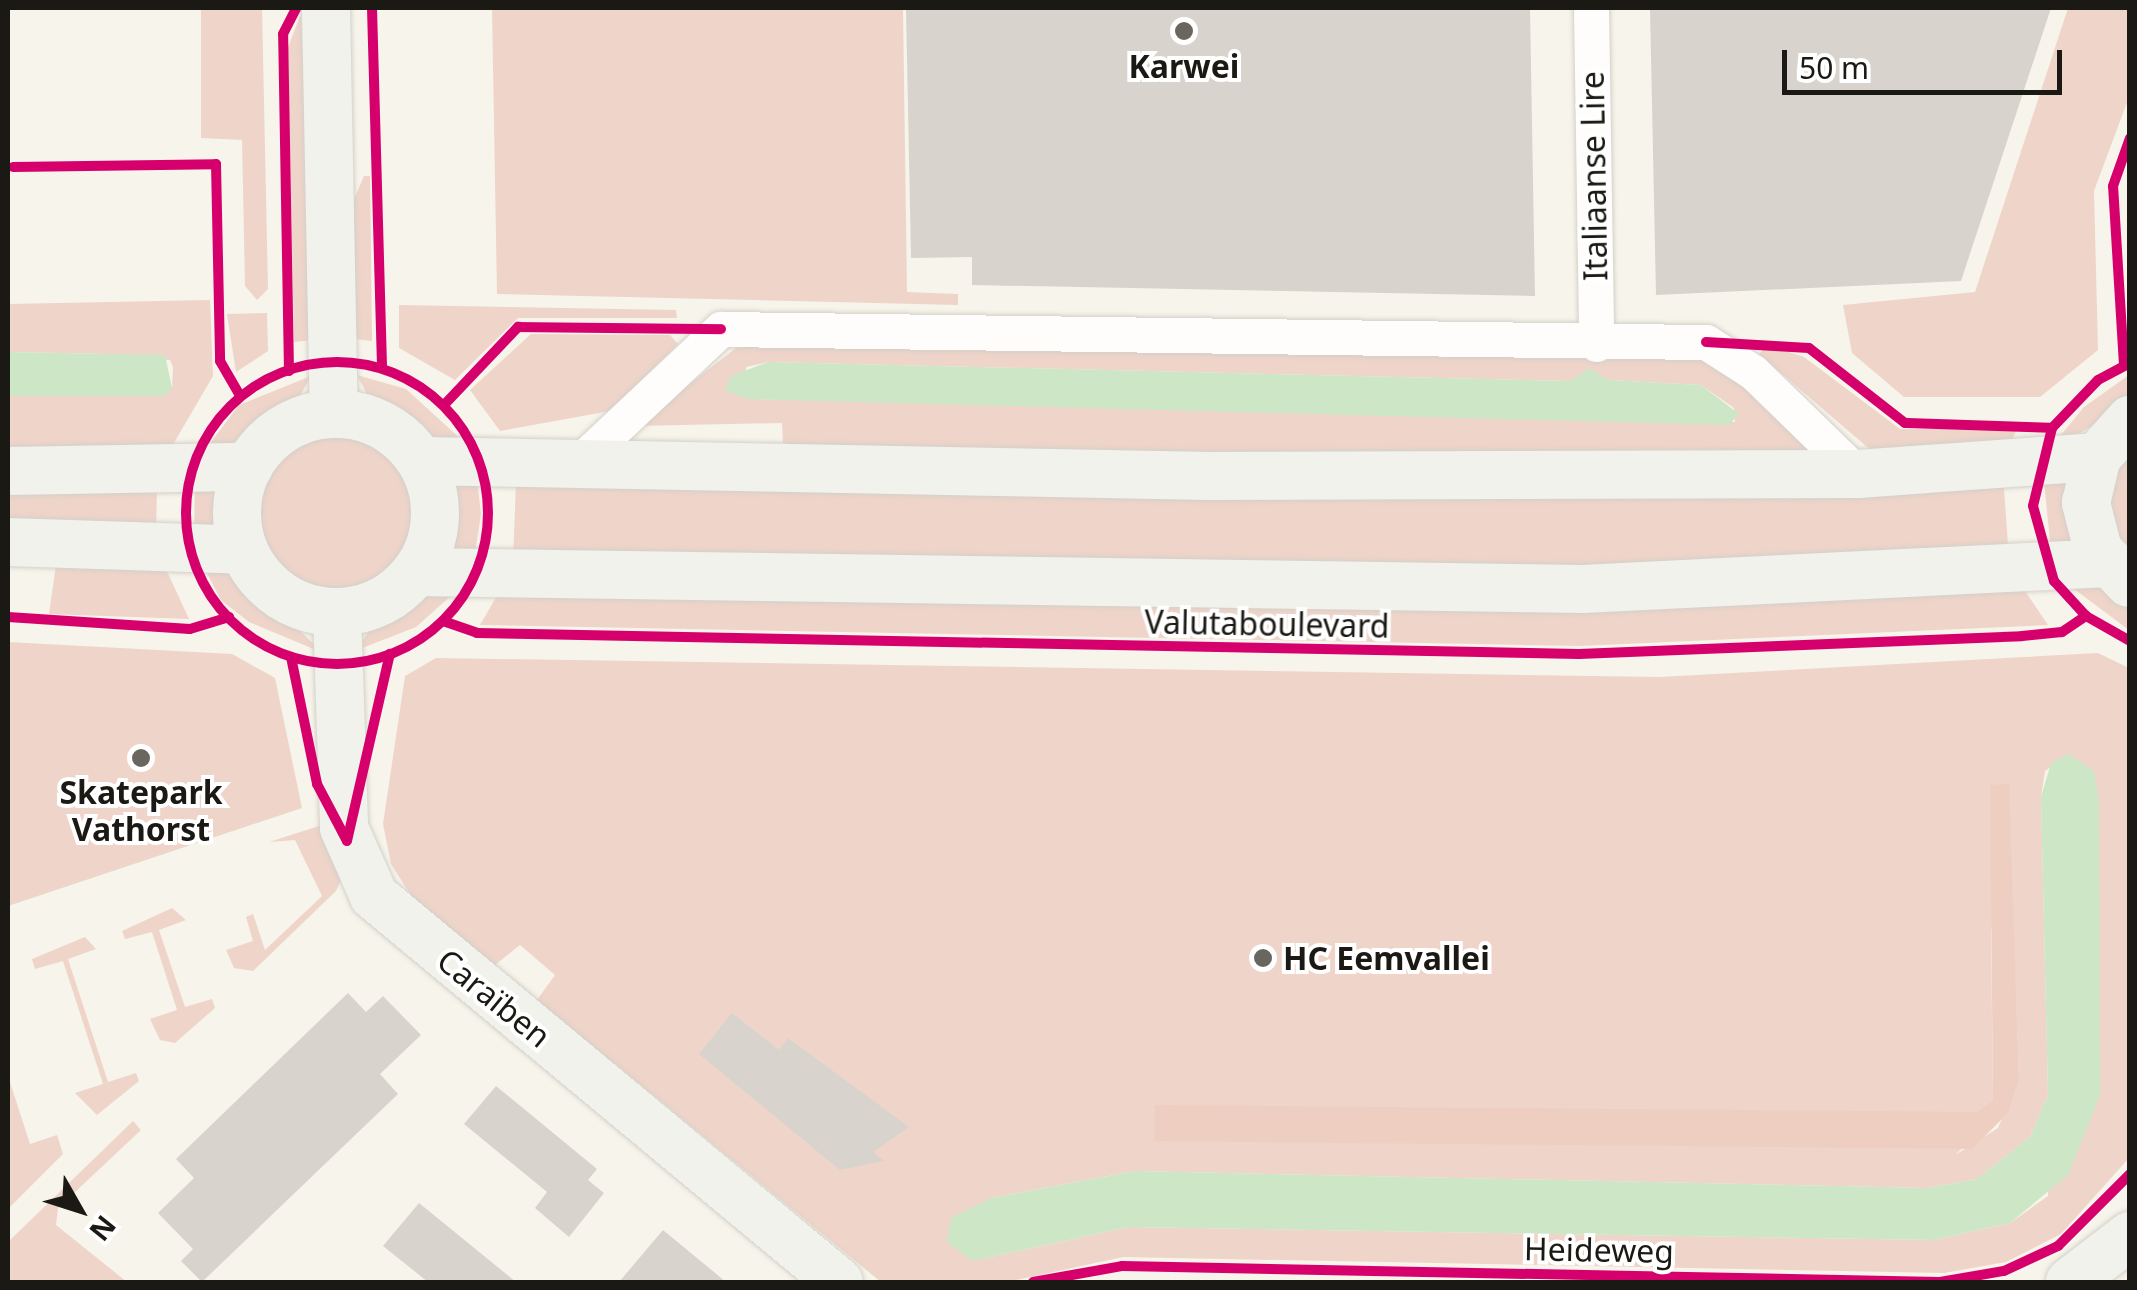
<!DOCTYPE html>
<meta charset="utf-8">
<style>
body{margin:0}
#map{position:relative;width:2137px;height:1290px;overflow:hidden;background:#f7f4eb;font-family:"Noto Sans",sans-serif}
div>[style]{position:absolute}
.green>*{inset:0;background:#efd4c9}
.round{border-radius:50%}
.forest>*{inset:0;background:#eecec1}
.water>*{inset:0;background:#cce6c6}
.building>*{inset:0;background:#d8d4cd}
.roads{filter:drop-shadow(0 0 2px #d3d0c9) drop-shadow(0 0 2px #d3d0c9)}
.street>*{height:35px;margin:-17.5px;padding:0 17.5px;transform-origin:17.5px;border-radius:17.5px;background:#fefdfc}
.secondary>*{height:48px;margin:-24px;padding:0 24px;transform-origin:24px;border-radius:24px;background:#f2f2ed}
.secondary>.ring{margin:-24px;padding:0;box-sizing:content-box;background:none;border:48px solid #f2f2ed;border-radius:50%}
.cycleway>*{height:10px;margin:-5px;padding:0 5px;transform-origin:5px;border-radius:5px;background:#d6006c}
.cycleway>.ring{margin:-5px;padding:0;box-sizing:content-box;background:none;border:10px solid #d6006c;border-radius:50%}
.dots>*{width:28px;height:28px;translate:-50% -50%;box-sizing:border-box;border:5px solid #fff;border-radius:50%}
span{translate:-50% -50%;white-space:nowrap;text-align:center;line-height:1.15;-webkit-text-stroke:8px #fff;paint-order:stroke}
.poi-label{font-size:32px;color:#1b1913;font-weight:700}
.left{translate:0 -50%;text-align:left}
.street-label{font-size:32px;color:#1b1913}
.frame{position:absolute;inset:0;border:10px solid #1b1913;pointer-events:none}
.north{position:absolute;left:30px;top:1160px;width:100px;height:100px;-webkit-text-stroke:8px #fff;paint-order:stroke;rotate:129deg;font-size:28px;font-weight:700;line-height:40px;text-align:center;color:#1b1913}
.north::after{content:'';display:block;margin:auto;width:35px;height:45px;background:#1b1913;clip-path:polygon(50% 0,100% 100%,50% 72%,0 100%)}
.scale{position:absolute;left:1782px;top:50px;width:280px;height:45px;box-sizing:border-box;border:5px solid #1b1913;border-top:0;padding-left:12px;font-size:30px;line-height:35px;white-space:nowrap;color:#1b1913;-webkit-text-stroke:8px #fff;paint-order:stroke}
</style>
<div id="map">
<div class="green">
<i style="clip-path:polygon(201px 8px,262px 8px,268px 289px,257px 300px,245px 286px,242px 140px,201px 138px)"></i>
<i style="clip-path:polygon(492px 8px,903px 8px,907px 292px,958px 294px,958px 305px,497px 294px)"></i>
<i style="clip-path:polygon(2068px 8px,2129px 8px,2129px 97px,2094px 191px,2098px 350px,2040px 397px,1904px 397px,1852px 353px,1843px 305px,1975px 292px)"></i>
<i style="clip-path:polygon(301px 14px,314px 340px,294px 342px,288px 47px)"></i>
<i style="clip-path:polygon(364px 176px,370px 176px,372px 341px,354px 339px,352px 204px)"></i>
<i style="clip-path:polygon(210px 300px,213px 376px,161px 465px,8px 462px,8px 396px,172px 388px,173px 367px,170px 360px,109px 354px,8px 352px,8px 304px)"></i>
<i style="clip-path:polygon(399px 305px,676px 310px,677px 318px,518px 318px,455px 380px,399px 348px)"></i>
<i style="clip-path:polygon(267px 313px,268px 351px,236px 372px,227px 314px)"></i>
<i style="clip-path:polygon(531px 334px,670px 335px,678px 344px,610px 411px,500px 431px,470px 390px)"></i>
<i style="clip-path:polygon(evenodd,740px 345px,1697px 357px,1745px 381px,1814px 453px,898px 459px,783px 443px,782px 423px,635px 426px,740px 345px,768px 362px,1571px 381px,1589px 369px,1608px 380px,1701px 385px,1734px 408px,1735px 422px,748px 399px,746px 367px,768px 362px)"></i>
<i style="clip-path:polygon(1767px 345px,1804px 357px,1900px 429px,2017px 429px,2005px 454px,1874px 453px,1759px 354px)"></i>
<i style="clip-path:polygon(357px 375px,406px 389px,464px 442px,423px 439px,369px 398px)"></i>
<i style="clip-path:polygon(2129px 375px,2129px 405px,2048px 451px,2084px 407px)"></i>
<i style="clip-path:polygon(311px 376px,295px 405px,239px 451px,208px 446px,239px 405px)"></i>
<i class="round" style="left:261px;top:437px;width:152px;height:152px"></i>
<i style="clip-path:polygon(2129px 446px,2129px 558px,2107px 517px,2110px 474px)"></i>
<i style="clip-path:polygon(2065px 469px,2082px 546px,2052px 560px,2043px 472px)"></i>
<i style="clip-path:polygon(476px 471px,481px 514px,474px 560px,443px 548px,445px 483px)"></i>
<i style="clip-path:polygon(2003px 475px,2008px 545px,1915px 570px,513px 561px,516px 482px)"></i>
<i style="clip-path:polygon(8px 481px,157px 484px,156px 536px,8px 533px)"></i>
<i style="clip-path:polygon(195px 484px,224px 489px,227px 530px,194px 536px)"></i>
<i style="clip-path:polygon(159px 554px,189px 619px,49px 614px,56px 565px)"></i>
<i style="clip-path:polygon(198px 556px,235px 568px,323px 653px,249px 622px,221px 600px)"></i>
<i style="clip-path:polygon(2086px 579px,2129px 600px,2129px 630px,2062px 580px)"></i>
<i style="clip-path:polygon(505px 582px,2019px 582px,2048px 625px,1579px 646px,480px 625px)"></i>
<i style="clip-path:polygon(463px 585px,416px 627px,357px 650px,373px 624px,420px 591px)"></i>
<i style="clip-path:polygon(8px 642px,232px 654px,275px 678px,302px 808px,8px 906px)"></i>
<i style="clip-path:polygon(evenodd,2098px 653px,2129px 668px,2129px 1158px,2061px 1234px,2006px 1262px,1944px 1273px,1123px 1257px,1007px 1282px,881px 1282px,537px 1000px,555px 975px,520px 945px,495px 965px,412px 897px,391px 864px,383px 824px,405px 676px,436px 658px,1659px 677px,2098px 653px,2069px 754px,2048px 1196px,2010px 1223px,1934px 1240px,1128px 1227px,981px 1259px,991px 1198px,1135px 1171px,1928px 1188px,1977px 1179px,2030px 1137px,2048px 1095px,2041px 797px,2045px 771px,2069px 754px,2098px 653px,2008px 784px,2019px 1079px,1998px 1128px,1955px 1155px,1984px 1128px,1993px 1102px,1991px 932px,2008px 784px)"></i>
<i style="clip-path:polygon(322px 825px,343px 876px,336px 891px,253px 971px,234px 968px,226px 950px,253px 941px,246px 917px,253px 914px,265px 950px,322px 896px,295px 840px,269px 842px)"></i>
<i style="clip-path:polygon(172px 908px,186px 920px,159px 930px,185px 1007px,212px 999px,215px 1008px,175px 1043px,160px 1040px,150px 1019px,177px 1010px,152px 932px,125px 939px,122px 931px)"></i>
<i style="clip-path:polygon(85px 937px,96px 949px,68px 959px,108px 1082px,136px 1073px,139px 1081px,97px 1115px,75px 1093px,103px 1084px,63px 961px,35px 969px,32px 959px)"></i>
<i style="clip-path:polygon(8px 1076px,30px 1144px,57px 1135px,63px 1154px,8px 1209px)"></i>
<i style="clip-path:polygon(133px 1121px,141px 1130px,58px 1208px,56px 1225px,127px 1282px,8px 1282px,8px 1242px)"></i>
</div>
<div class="forest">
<i style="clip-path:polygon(2009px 784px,2019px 1079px,2008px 1113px,1972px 1149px,1154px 1141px,1155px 1105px,1977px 1112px,1993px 1101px,1990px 785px)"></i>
</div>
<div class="water">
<i style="clip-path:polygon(8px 352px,165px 355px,172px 388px,164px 396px,8px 396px)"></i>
<i style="clip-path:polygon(768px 362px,1571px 381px,1589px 368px,1608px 380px,1701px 385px,1739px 414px,1729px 425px,747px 399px,725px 390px,731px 376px)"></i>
<i style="clip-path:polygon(2069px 754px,2094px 771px,2099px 801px,2100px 1095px,2068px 1175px,2010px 1223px,1934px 1240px,1128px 1227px,972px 1261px,947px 1242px,951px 1218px,991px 1198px,1135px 1171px,1928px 1188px,1977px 1179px,2030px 1137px,2048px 1095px,2041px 797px,2051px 763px)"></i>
</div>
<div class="building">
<i style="clip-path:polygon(906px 8px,1530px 8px,1535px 296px,972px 285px,972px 257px,911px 258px)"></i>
<i style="clip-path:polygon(1650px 8px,2051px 8px,1961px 281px,1656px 295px)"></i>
<i style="clip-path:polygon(348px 993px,366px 1012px,383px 996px,421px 1035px,380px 1074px,398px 1094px,202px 1282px,181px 1261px,193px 1249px,158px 1213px,194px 1178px,176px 1159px)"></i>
<i style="clip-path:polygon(732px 1013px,779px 1050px,788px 1038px,909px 1127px,873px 1152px,884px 1161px,840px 1170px,699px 1054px)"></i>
<i style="clip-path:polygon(496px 1086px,597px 1169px,588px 1180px,604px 1193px,569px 1237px,535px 1208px,547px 1192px,464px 1124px)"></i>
<i style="clip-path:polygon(419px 1203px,516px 1282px,428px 1282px,383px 1246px)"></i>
<i style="clip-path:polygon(663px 1230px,726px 1282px,619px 1282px)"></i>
</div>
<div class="roads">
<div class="street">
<i style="left:1591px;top:8px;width:336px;rotate:89.1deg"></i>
<i style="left:576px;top:465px;width:199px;rotate:-43.2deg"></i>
<i style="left:721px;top:329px;width:985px;rotate:0.76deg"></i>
<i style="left:1706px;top:342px;width:56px;rotate:32.6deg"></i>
<i style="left:1753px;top:372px;width:146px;rotate:44.2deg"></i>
</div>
<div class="secondary">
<i style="left:326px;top:8px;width:406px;rotate:88.9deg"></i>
<i class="ring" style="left:237px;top:414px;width:150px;height:150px"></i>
<i style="left:422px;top:461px;width:788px;rotate:1.09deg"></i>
<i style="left:1210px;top:476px;width:648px;rotate:-0.18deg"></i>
<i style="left:1858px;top:474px;width:240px;rotate:-4.1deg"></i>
<i style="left:8px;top:471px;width:241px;rotate:-1deg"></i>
<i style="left:8px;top:542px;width:236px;rotate:1.9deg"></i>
<i style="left:416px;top:572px;width:1167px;rotate:0.83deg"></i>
<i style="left:1583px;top:589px;width:526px;rotate:-2.84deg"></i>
<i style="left:2129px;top:583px;width:45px;rotate:-133.2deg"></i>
<i style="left:2098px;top:550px;width:49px;rotate:-104.3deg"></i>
<i style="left:2086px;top:503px;width:47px;rotate:-76.6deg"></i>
<i style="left:2097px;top:457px;width:50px;rotate:-48.3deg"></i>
<i style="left:337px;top:612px;width:216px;rotate:88.1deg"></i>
<i style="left:344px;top:828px;width:74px;rotate:66.2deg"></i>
<i style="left:374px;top:896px;width:604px;rotate:39.7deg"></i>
<i style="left:2070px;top:1282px;width:76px;rotate:-37.5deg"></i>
</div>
</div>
<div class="cycleway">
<i style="left:372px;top:8px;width:360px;rotate:88.4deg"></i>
<i style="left:13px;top:167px;width:203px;rotate:-0.8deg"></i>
<i style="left:216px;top:164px;width:197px;rotate:88.8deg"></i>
<i style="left:220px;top:361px;width:39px;rotate:60deg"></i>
<i style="left:1706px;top:342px;width:103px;rotate:3.3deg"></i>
<i style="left:1809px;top:348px;width:122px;rotate:38deg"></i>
<i style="left:1905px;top:423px;width:147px;rotate:1.9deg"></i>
<i class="ring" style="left:186px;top:362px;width:292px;height:292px"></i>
<i style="left:2130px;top:363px;width:36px;rotate:152deg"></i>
<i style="left:2098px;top:380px;width:66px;rotate:133.8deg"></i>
<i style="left:2052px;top:428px;width:80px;rotate:103.7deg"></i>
<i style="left:2033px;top:506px;width:78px;rotate:74.4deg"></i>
<i style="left:2054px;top:581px;width:47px;rotate:47.6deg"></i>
<i style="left:2086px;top:616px;width:51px;rotate:29.6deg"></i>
<i style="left:2124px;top:365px;width:179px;rotate:-93.5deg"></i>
<i style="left:2113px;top:186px;width:51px;rotate:-70.5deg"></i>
<i style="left:289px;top:371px;width:337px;rotate:-91deg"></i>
<i style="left:283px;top:34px;width:29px;rotate:-63deg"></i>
<i style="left:444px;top:405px;width:108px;rotate:-46.5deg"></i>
<i style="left:518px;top:327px;width:203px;rotate:0.6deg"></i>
<i style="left:8px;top:617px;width:182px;rotate:3.8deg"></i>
<i style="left:190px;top:629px;width:41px;rotate:-17.1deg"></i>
<i style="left:443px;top:621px;width:36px;rotate:19deg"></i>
<i style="left:477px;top:633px;width:1102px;rotate:1.09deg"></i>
<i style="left:1579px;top:654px;width:443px;rotate:-2.3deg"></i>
<i style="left:2022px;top:636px;width:40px;rotate:-5.7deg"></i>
<i style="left:2062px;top:632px;width:29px;rotate:-34deg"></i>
<i style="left:291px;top:657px;width:130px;rotate:78.4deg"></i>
<i style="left:317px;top:784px;width:64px;rotate:62.2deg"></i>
<i style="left:347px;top:841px;width:192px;rotate:-77.1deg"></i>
<i style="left:1033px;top:1282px;width:90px;rotate:-10.2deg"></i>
<i style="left:1122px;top:1266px;width:818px;rotate:1.12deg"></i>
<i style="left:1940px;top:1282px;width:65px;rotate:-9.8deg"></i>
<i style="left:2004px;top:1271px;width:60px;rotate:-24.8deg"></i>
<i style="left:2058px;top:1246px;width:102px;rotate:-45deg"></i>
</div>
<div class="dots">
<i style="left:1184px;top:31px;background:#68665f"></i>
<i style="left:141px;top:758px;background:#68665f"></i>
<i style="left:1263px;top:958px;background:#68665f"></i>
</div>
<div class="poi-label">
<span style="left:1184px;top:66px">Karwei</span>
<span style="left:141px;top:811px">Skatepark<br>Vathorst</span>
<span class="left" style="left:1283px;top:958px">HC Eemvallei</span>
</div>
<div class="street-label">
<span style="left:1594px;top:176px;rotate:-91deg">Italiaanse Lire</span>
<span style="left:1267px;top:624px;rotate:1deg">Valutaboulevard</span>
<span style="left:494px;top:998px;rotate:39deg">Caraïben</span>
<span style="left:1599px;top:1250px;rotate:1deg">Heideweg</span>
</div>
<div class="frame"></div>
<div class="north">N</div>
<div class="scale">50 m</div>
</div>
